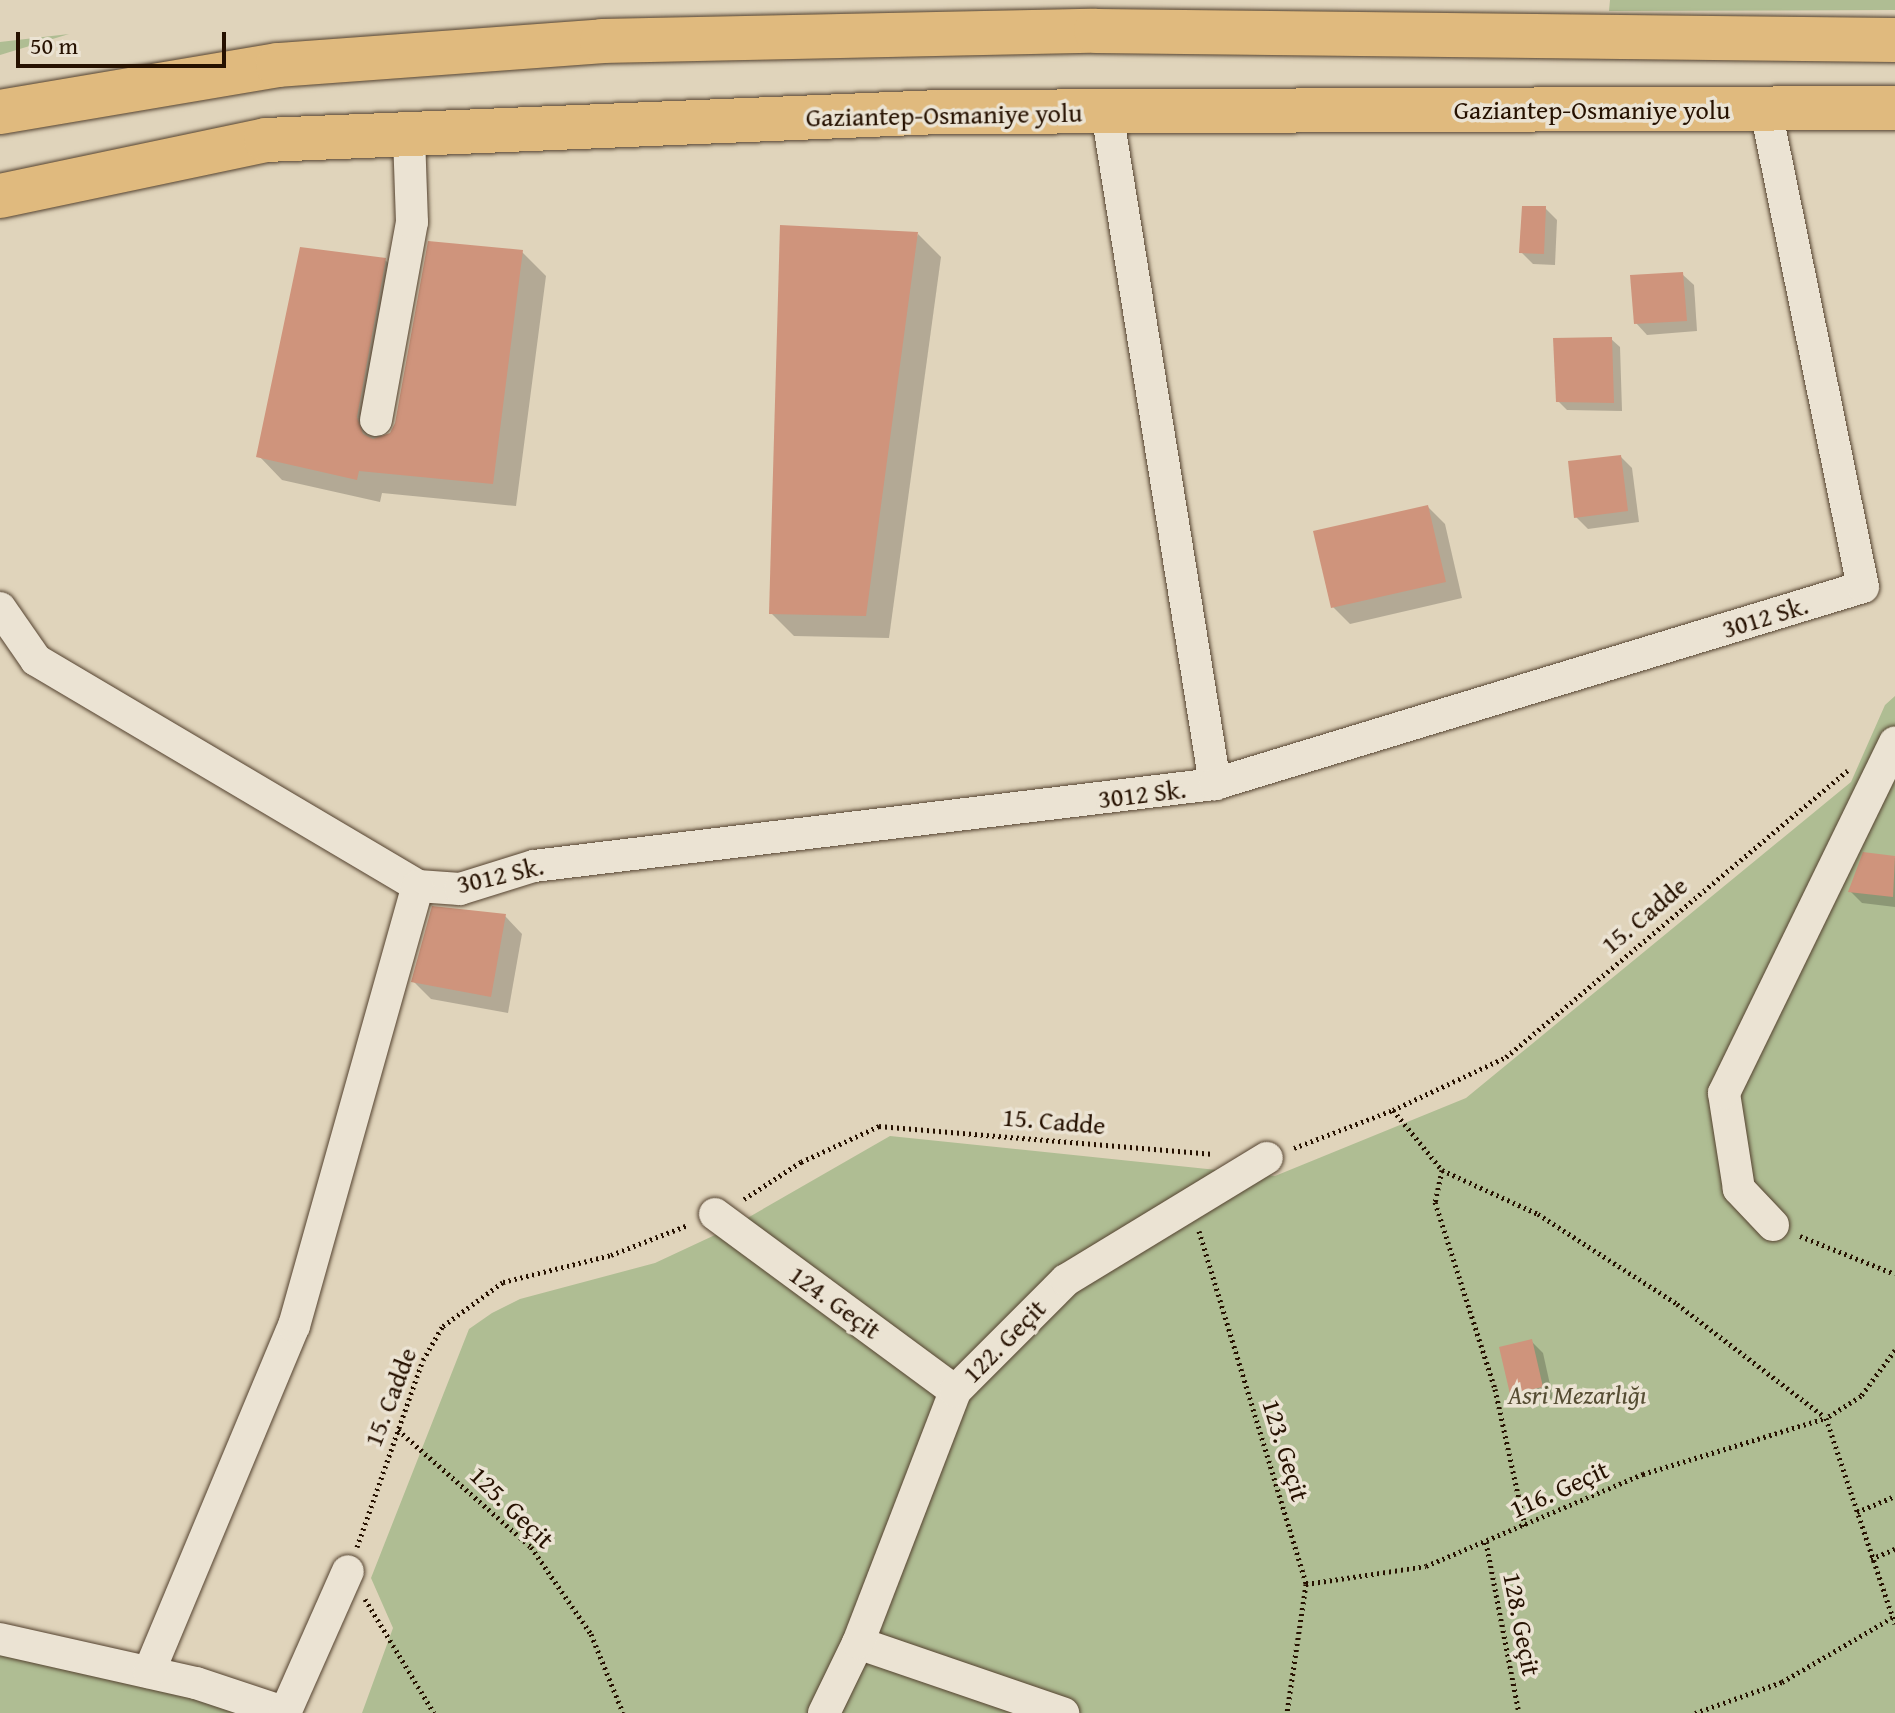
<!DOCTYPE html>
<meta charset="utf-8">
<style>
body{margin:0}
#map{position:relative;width:1895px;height:1713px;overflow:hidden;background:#e0d4bb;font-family:"Gentium Book Plus",serif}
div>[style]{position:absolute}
.green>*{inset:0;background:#afbd93}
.shadow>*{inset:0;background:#0003}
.building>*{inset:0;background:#cf947c}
.path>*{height:5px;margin-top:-2.5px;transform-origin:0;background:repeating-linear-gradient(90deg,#261100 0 2px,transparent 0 6px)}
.roads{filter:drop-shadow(0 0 2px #54422f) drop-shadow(0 0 2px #54422f)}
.minor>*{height:32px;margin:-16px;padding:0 16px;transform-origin:16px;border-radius:16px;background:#ebe3d3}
.trunk>*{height:44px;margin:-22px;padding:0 22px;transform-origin:22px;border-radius:22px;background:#e0ba7e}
span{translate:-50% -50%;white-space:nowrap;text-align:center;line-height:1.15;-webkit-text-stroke:7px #ebe3d3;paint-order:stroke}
.street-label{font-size:26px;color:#261100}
.park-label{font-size:26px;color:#564d33;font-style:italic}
.scale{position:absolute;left:16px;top:32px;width:210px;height:36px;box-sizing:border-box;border:4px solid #261100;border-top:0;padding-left:10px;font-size:24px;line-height:28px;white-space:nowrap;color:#261100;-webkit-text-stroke:6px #ebe3d3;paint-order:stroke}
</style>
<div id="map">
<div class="green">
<i style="clip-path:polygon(1610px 0,1895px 0,1895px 10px,1609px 11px)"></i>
<i style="clip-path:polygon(69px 34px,0 55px,0 42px)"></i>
<i style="clip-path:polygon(1895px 696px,1895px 1713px,362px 1713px,393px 1628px,371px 1578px,469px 1329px,492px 1313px,520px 1299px,655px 1263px,730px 1228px,890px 1136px,1275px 1176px,1466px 1098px,1851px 782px,1885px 705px)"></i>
<i style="clip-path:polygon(0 1640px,256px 1713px,0 1713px)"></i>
</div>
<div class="shadow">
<i style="clip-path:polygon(1545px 208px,1557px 220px,1555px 265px,1533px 264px,1521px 252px)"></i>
<i style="clip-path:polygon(918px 234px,941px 257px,889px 638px,794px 636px,771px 613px)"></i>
<i style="clip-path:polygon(522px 252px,546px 276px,516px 506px,382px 493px,380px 502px,282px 480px,259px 456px,385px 260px,409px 283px,381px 438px,391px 434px)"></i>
<i style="clip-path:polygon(1682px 274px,1694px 285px,1697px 331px,1647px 335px,1636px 323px)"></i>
<i style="clip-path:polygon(1611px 339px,1620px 347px,1622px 411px,1567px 410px,1558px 401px)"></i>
<i style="clip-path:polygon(1621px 457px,1632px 468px,1639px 522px,1588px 529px,1576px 517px)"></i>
<i style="clip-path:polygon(1428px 507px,1445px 524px,1462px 598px,1350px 624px,1333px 607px)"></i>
<i style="clip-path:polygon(1864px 854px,1895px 858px,1895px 907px,1862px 903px,1851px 892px)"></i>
<i style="clip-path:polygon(505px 916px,522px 934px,508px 1013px,431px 999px,413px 981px)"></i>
<i style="clip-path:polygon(1531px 1341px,1543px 1353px,1553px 1398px,1524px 1405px,1512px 1393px)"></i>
</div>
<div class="building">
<i style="clip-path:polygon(1522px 206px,1546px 206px,1544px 254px,1519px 253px)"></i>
<i style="clip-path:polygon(780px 225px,918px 232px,866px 616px,769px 614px)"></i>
<i style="clip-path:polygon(428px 241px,523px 250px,493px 484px,359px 471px,357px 480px,256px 457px,300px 247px,386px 258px,357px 417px,363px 434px,373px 439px,390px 433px,395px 423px)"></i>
<i style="clip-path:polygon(1683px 272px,1687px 321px,1634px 324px,1630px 275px)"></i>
<i style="clip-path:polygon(1612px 337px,1614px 403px,1556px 402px,1553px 338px)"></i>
<i style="clip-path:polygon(1621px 455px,1628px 511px,1574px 518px,1568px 461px)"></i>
<i style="clip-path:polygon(1428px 505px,1446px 582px,1331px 608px,1313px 531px)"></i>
<i style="clip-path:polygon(1863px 852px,1895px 856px,1893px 897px,1848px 892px)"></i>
<i style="clip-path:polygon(432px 906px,506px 914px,491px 997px,411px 982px)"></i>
<i style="clip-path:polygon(1532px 1339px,1543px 1387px,1510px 1394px,1499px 1347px)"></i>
</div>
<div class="path">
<i style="left:1393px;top:1110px;width:77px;rotate:50.8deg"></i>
<i style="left:1442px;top:1170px;width:106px;rotate:24.6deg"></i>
<i style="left:1538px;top:1214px;width:166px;rotate:32.9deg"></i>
<i style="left:1677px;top:1304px;width:186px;rotate:37.4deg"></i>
<i style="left:1294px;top:1148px;width:106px;rotate:-21deg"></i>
<i style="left:1393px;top:1110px;width:125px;rotate:-25.1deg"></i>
<i style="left:1506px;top:1057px;width:446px;rotate:-40deg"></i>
<i style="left:1442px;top:1170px;width:33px;rotate:102deg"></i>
<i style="left:1435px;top:1202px;width:196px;rotate:72.2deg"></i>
<i style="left:1495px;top:1389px;width:141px;rotate:77.7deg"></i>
<i style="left:744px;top:1199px;width:68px;rotate:-33deg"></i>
<i style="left:801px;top:1162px;width:86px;rotate:-24.8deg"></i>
<i style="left:879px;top:1126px;width:336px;rotate:4.8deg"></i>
<i style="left:1199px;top:1231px;width:369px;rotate:73.1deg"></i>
<i style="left:1306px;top:1584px;width:130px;rotate:98.4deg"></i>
<i style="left:1800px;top:1236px;width:102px;rotate:21.8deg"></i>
<i style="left:1895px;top:1350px;width:57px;rotate:126.5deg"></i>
<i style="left:1861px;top:1396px;width:41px;rotate:147.8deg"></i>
<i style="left:1826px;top:1418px;width:217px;rotate:71.5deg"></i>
<i style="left:398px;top:1430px;width:177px;rotate:41.3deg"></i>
<i style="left:531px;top:1547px;width:106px;rotate:55.4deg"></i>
<i style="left:591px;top:1634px;width:85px;rotate:67.9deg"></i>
<i style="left:1857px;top:1512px;width:41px;rotate:-22.8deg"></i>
<i style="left:1486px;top:1542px;width:174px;rotate:79.1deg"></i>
<i style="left:357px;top:1547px;width:198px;rotate:-70.6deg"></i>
<i style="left:423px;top:1360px;width:39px;rotate:-60deg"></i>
<i style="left:443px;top:1326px;width:74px;rotate:-36.3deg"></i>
<i style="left:503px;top:1282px;width:111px;rotate:-14deg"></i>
<i style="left:611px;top:1255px;width:83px;rotate:-21.3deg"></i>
<i style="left:1871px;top:1559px;width:26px;rotate:-23deg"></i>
<i style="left:1306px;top:1584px;width:121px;rotate:-8.5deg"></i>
<i style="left:1426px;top:1566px;width:236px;rotate:-23deg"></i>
<i style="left:1643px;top:1474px;width:191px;rotate:-17deg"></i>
<i style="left:365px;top:1599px;width:133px;rotate:58.8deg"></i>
<i style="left:1695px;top:1713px;width:92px;rotate:-19.6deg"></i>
<i style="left:1782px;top:1682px;width:131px;rotate:-30.3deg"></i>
</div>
<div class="roads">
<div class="minor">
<i style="left:1107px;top:112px;width:681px;rotate:80.87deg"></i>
<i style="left:376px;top:420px;width:201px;rotate:-79.7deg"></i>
<i style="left:412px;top:222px;width:88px;rotate:-92deg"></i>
<i style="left:0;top:608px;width:63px;rotate:55.3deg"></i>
<i style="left:36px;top:660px;width:444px;rotate:30.6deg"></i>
<i style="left:418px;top:886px;width:42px;rotate:4.1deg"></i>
<i style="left:460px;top:889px;width:77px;rotate:-17.3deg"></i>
<i style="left:534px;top:866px;width:686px;rotate:-6.87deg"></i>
<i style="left:1215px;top:784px;width:677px;rotate:-16.91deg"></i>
<i style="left:1863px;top:587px;width:488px;rotate:-101.5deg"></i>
<i style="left:715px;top:1214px;width:298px;rotate:36.4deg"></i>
<i style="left:1773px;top:1225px;width:50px;rotate:-133.4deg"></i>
<i style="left:1739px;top:1189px;width:97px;rotate:-98.9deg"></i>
<i style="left:1724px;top:1093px;width:390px;rotate:-64deg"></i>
<i style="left:0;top:1639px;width:201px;rotate:12.7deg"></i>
<i style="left:196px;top:1683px;width:95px;rotate:18.4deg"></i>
<i style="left:858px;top:1643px;width:217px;rotate:18.9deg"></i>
<i style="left:149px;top:1672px;width:375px;rotate:-67.3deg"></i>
<i style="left:294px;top:1326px;width:457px;rotate:-74.3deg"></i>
<i style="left:285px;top:1713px;width:155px;rotate:-66.1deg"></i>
<i style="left:824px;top:1713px;width:78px;rotate:-64.1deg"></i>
<i style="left:858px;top:1643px;width:270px;rotate:-68.9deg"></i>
<i style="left:955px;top:1391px;width:157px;rotate:-45deg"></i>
<i style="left:1066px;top:1280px;width:235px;rotate:-31.3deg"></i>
</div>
<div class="trunk">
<i style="left:0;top:112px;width:282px;rotate:-9.6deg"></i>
<i style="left:278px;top:65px;width:325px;rotate:-4.2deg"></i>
<i style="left:602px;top:41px;width:494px;rotate:-1.2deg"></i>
<i style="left:1096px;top:31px;width:799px;rotate:0.65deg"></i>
<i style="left:0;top:196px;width:272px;rotate:-11.9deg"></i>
<i style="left:266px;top:140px;width:676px;rotate:-2.38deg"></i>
<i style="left:941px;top:112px;width:954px;rotate:-0.24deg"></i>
</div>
</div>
<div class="street-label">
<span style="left:1592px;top:110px">Gaziantep-Osmaniye yolu</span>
<span style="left:944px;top:115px;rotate:-1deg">Gaziantep-Osmaniye yolu</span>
<span style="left:1765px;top:617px;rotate:-17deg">3012 Sk.</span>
<span style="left:1142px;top:794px;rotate:-7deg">3012 Sk.</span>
<span style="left:500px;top:875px;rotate:-13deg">3012 Sk.</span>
<span style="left:1644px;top:915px;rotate:-40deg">15. Cadde</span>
<span style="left:1054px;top:1121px;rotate:5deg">15. Cadde</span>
<span style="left:835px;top:1302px;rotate:36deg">124. Geçit</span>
<span style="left:1004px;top:1341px;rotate:-45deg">122. Geçit</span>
<span style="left:390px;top:1397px;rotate:-69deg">15. Cadde</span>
<span style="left:1286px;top:1450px;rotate:73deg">123. Geçit</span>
<span style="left:1559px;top:1489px;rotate:-24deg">116. Geçit</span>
<span style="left:512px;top:1507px;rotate:44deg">125. Geçit</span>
<span style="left:1522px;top:1624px;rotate:79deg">128. Geçit</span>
</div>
<div class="park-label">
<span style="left:1577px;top:1395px">Asri Mezarlığı</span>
</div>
<div class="scale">50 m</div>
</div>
